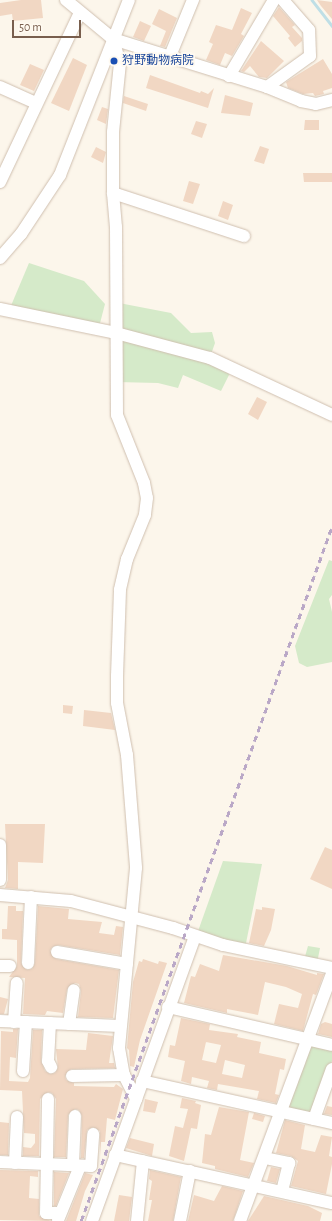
<!DOCTYPE html>
<meta charset="utf-8">
<style>
body{margin:0}
#map{position:relative;width:332px;height:1221px;overflow:hidden;background:#fcf6eb;font-family:"Alegreya Sans","Noto Sans JP",sans-serif}
div>[style]{position:absolute}
.green>*{inset:0;background:#d5eac9}
.stream>*{height:2.5px;margin:-1.25px;padding:0 1.25px;transform-origin:1.25px;border-radius:1.25px;background:#bfdfe6}
.building>*{inset:0;background:#f1d7c3}
.roads{filter:drop-shadow(0 0 1px #cfbfaf) drop-shadow(0 0 1px #cfbfaf)}
.minor>*{height:12px;margin:-6px;padding:0 6px;transform-origin:6px;border-radius:6px;background:#fff}
.rail>*{height:2.5px;margin-top:-1.25px;transform-origin:0;background:repeating-linear-gradient(90deg,#baa8c7 0 6px,transparent 0 10px)}
.dots>*{width:11px;height:11px;translate:-50% -50%;box-sizing:border-box;border:2px solid #fffaf1;border-radius:50%}
span{translate:-50% -50%;white-space:nowrap;text-align:center;line-height:1.15;-webkit-text-stroke:3.5px #fffaf1;paint-order:stroke}
.transit-label{font-size:12px;color:#164399}
.left{translate:0 -50%;text-align:left}
.scale{position:absolute;left:12px;top:20px;width:69px;height:18px;box-sizing:border-box;border:2px solid #785e4d;border-top:0;padding-left:5px;font-size:12px;line-height:14px;white-space:nowrap;color:#785e4d;-webkit-text-stroke:3px #fffaf1;paint-order:stroke}
</style>
<div id="map">
<div class="green">
<i style="clip-path:polygon(29px 263px,84px 281px,105px 304px,99px 327px,10px 308px)"></i>
<i style="clip-path:polygon(119px 303px,171px 313px,191px 333px,212px 332px,215px 343px,209px 360px,231px 371px,221px 391px,183px 375px,178px 388px,158px 383px,116px 382px)"></i>
<i style="clip-path:polygon(329px 560px,332px 561px,332px 595px,329px 599px,332px 612px,332px 662px,307px 667px,299px 663px,295px 646px)"></i>
<i style="clip-path:polygon(223px 861px,262px 864px,245px 948px,197px 934px)"></i>
<i style="clip-path:polygon(308px 946px,320px 948px,317px 963px,304px 960px)"></i>
<i style="clip-path:polygon(312px 1045px,332px 1049px,332px 1061px,313px 1113px,289px 1110px,287px 1107px,309px 1046px)"></i>
</div>
<div class="stream">
<i style="left:312px;top:0;width:33px;rotate:52deg"></i>
</div>
<div class="building">
<i style="clip-path:polygon(21px 0,41px 0,43px 18px,13px 21px,12px 14px,0 16px,0 3px)"></i>
<i style="clip-path:polygon(317px 0,332px 2px,332px 19px,321px 6px)"></i>
<i style="clip-path:polygon(279px 7px,295px 25px,292px 27px,302px 38px,302px 41px,295px 47px,288px 38px,290px 36px,273px 16px)"></i>
<i style="clip-path:polygon(241px 8px,252px 13px,241px 34px,244px 36px,232px 56px,225px 53px,220px 65px,206px 60px,213px 44px,209px 42px,216px 25px,232px 30px)"></i>
<i style="clip-path:polygon(159px 9px,177px 18px,165px 47px,160px 46px,166px 31px,152px 24px)"></i>
<i style="clip-path:polygon(140px 21px,151px 26px,144px 41px,133px 37px)"></i>
<i style="clip-path:polygon(261px 41px,284px 61px,267px 78px,259px 77px,250px 66px,244px 72px,241px 71px)"></i>
<i style="clip-path:polygon(73px 58px,87px 65px,69px 111px,51px 103px)"></i>
<i style="clip-path:polygon(323px 59px,332px 74px,332px 88px,323px 91px,324px 94px,315px 96px,313px 93px,303px 94px,288px 88px,286px 82px)"></i>
<i style="clip-path:polygon(30px 64px,44px 70px,34px 91px,20px 85px)"></i>
<i style="clip-path:polygon(150px 75px,200px 93px,201px 91px,208px 94px,214px 88px,208px 108px,146px 88px)"></i>
<i style="clip-path:polygon(225px 95px,253px 103px,250px 116px,221px 113px)"></i>
<i style="clip-path:polygon(124px 96px,148px 104px,146px 111px,123px 103px)"></i>
<i style="clip-path:polygon(102px 107px,108px 109px,106px 124px,97px 120px)"></i>
<i style="clip-path:polygon(305px 120px,319px 120px,319px 130px,304px 130px)"></i>
<i style="clip-path:polygon(196px 121px,207px 124px,202px 138px,191px 134px)"></i>
<i style="clip-path:polygon(260px 146px,269px 149px,264px 164px,254px 161px)"></i>
<i style="clip-path:polygon(96px 147px,106px 152px,103px 163px,91px 157px)"></i>
<i style="clip-path:polygon(303px 173px,332px 173px,332px 182px,304px 182px)"></i>
<i style="clip-path:polygon(189px 181px,200px 184px,193px 204px,183px 201px)"></i>
<i style="clip-path:polygon(223px 201px,233px 205px,228px 220px,218px 216px)"></i>
<i style="clip-path:polygon(257px 397px,267px 402px,258px 420px,248px 414px)"></i>
<i style="clip-path:polygon(63px 705px,73px 706px,72px 714px,63px 713px)"></i>
<i style="clip-path:polygon(84px 710px,111px 713px,115px 730px,83px 726px)"></i>
<i style="clip-path:polygon(5px 824px,45px 824px,43px 863px,18px 862px,18px 889px,5px 888px,8px 880px)"></i>
<i style="clip-path:polygon(325px 847px,332px 850px,332px 889px,310px 879px)"></i>
<i style="clip-path:polygon(8px 906px,16px 906px,16px 911px,23px 911px,21px 963px,27px 970px,32px 969px,35px 963px,38px 906px,69px 909px,68px 919px,102px 922px,99px 933px,114px 935px,116px 926px,123px 927px,120px 955px,58px 945px,52px 947px,50px 951px,56px 959px,119px 970px,113px 1018px,78px 1017px,81px 991px,79px 984px,75px 983px,67px 989px,63px 1013px,47px 1011px,45px 1015px,23px 1014px,25px 978px,9px 977px,17px 966px,17px 940px,2px 939px,2px 929px,7px 929px)"></i>
<i style="clip-path:polygon(262px 907px,275px 909px,271px 930px,264px 946px,249px 943px,256px 909px,262px 910px)"></i>
<i style="clip-path:polygon(223px 955px,287px 966px,317px 975px,317px 973px,324px 974px,316px 995px,313px 994px,303px 1031px,274px 1024px,279px 1004px,298px 1008px,302px 994px,286px 987px,265px 982px,258px 1015px,227px 1009px,227px 1013px,184px 1003px,191px 976px,195px 977px,200px 964px,219px 971px)"></i>
<i style="clip-path:polygon(143px 959px,158px 964px,159px 961px,167px 963px,140px 1040px,134px 1067px,130px 1066px,129px 1050px,127px 1048px,133px 982px,139px 961px,142px 962px)"></i>
<i style="clip-path:polygon(0 997px,8px 999px,4px 1014px,0 1014px)"></i>
<i style="clip-path:polygon(evenodd,181px 1018px,210px 1024px,209px 1030px,238px 1034px,237px 1037px,261px 1042px,259px 1053px,286px 1059px,284px 1070px,280px 1069px,275px 1094px,279px 1095px,276px 1103px,257px 1099px,259px 1091px,218px 1084px,217px 1090px,207px 1088px,209px 1081px,192px 1077px,191px 1084px,181px 1081px,185px 1061px,168px 1057px,170px 1045px,175px 1046px,181px 1018px,206px 1042px,221px 1045px,216px 1063px,202px 1060px,206px 1042px,181px 1018px,225px 1060px,245px 1065px,242px 1078px,222px 1074px,225px 1060px)"></i>
<i style="clip-path:polygon(325px 1022px,332px 1024px,332px 1037px,318px 1034px,321px 1024px)"></i>
<i style="clip-path:polygon(13px 1029px,18px 1029px,16px 1058px,10px 1057px,9px 1081px,28px 1082px,30px 1078px,33px 1030px,42px 1030px,41px 1061px,45px 1071px,50px 1074px,55px 1073px,58px 1068px,56px 1049px,86px 1050px,88px 1033px,113px 1036px,109px 1063px,114px 1063px,115px 1068px,71px 1069px,65px 1076px,66px 1080px,74px 1083px,74px 1086px,114px 1087px,116px 1084px,123px 1089px,115px 1120px,107px 1118px,105px 1142px,101px 1142px,100px 1156px,100px 1131px,93px 1127px,87px 1130px,84px 1158px,81px 1158px,82px 1116px,79px 1110px,75px 1109px,68px 1115px,66px 1157px,54px 1157px,56px 1099px,52px 1093px,48px 1092px,40px 1099px,39px 1156px,23px 1156px,23px 1147px,31px 1148px,35px 1143px,35px 1134px,24px 1133px,22px 1091px,0 1090px,1px 1031px,13px 1032px)"></i>
<i style="clip-path:polygon(182px 1098px,196px 1101px,195px 1103px,201px 1105px,197px 1129px,191px 1128px,184px 1161px,169px 1156px,175px 1126px,183px 1128px,188px 1109px,180px 1108px)"></i>
<i style="clip-path:polygon(145px 1099px,158px 1102px,155px 1113px,143px 1111px)"></i>
<i style="clip-path:polygon(327px 1106px,332px 1107px,332px 1115px,324px 1114px)"></i>
<i style="clip-path:polygon(219px 1107px,249px 1112px,240px 1160px,254px 1163px,248px 1177px,215px 1169px,215px 1166px,202px 1163px,205px 1134px,211px 1135px)"></i>
<i style="clip-path:polygon(254px 1113px,265px 1116px,263px 1122px,252px 1119px)"></i>
<i style="clip-path:polygon(285px 1120px,305px 1125px,301px 1149px,315px 1152px,321px 1135px,332px 1137px,329px 1156px,332px 1157px,332px 1164px,326px 1194px,291px 1186px,298px 1161px,291px 1156px,276px 1153px)"></i>
<i style="clip-path:polygon(0 1122px,9px 1123px,8px 1155px,0 1155px)"></i>
<i style="clip-path:polygon(130px 1138px,154px 1144px,152px 1156px,126px 1148px)"></i>
<i style="clip-path:polygon(271px 1167px,280px 1169px,276px 1183px,267px 1181px)"></i>
<i style="clip-path:polygon(0 1170px,38px 1171px,38px 1177px,30px 1176px,29px 1198px,39px 1199px,39px 1216px,51px 1221px,0 1220px)"></i>
<i style="clip-path:polygon(150px 1170px,181px 1177px,173px 1221px,148px 1221px,152px 1200px,149px 1200px,152px 1181px,149px 1179px)"></i>
<i style="clip-path:polygon(54px 1172px,69px 1173px,56px 1206px,54px 1206px)"></i>
<i style="clip-path:polygon(85px 1173px,93px 1175px,85px 1191px,76px 1221px,66px 1221px)"></i>
<i style="clip-path:polygon(222px 1186px,243px 1191px,233px 1221px,188px 1221px,194px 1195px,214px 1201px)"></i>
<i style="clip-path:polygon(119px 1195px,132px 1197px,129px 1221px,114px 1221px)"></i>
<i style="clip-path:polygon(264px 1196px,308px 1206px,322px 1213px,320px 1221px,248px 1221px)"></i>
</div>
<div class="roads">
<div class="minor">
<i style="left:66px;top:0;width:61px;rotate:39.7deg"></i>
<i style="left:113px;top:39px;width:161px;rotate:17.3deg"></i>
<i style="left:267px;top:87px;width:37px;rotate:22deg"></i>
<i style="left:301px;top:101px;width:15px;rotate:11deg"></i>
<i style="left:316px;top:104px;width:16px;rotate:-14deg"></i>
<i style="left:113px;top:39px;width:25px;rotate:74deg"></i>
<i style="left:120px;top:63px;width:69px;rotate:95.8deg"></i>
<i style="left:113px;top:132px;width:61px;rotate:90deg"></i>
<i style="left:113px;top:193px;width:34px;rotate:85deg"></i>
<i style="left:116px;top:227px;width:188px;rotate:89.7deg"></i>
<i style="left:117px;top:415px;width:73px;rotate:68.3deg"></i>
<i style="left:144px;top:483px;width:15px;rotate:79deg"></i>
<i style="left:147px;top:498px;width:17px;rotate:97deg"></i>
<i style="left:145px;top:515px;width:48px;rotate:112.2deg"></i>
<i style="left:127px;top:559px;width:32px;rotate:103deg"></i>
<i style="left:120px;top:590px;width:86px;rotate:92deg"></i>
<i style="left:117px;top:676px;width:27px;rotate:90deg"></i>
<i style="left:117px;top:703px;width:53px;rotate:79.1deg"></i>
<i style="left:127px;top:755px;width:113px;rotate:85.4deg"></i>
<i style="left:136px;top:868px;width:181px;rotate:95.4deg"></i>
<i style="left:119px;top:1048px;width:27px;rotate:80deg"></i>
<i style="left:124px;top:1075px;width:27px;rotate:63deg"></i>
<i style="left:170px;top:56px;width:61px;rotate:-67.7deg"></i>
<i style="left:229px;top:76px;width:88px;rotate:-59.4deg"></i>
<i style="left:0;top:87px;width:39px;rotate:24deg"></i>
<i style="left:267px;top:87px;width:53px;rotate:-35.8deg"></i>
<i style="left:310px;top:56px;width:26px;rotate:-92deg"></i>
<i style="left:309px;top:30px;width:40px;rotate:-131deg"></i>
<i style="left:0;top:182px;width:187px;rotate:-64.7deg"></i>
<i style="left:113px;top:193px;width:138px;rotate:18.2deg"></i>
<i style="left:0;top:258px;width:32px;rotate:-49deg"></i>
<i style="left:21px;top:234px;width:71px;rotate:-56.5deg"></i>
<i style="left:60px;top:175px;width:188px;rotate:-68.5deg"></i>
<i style="left:0;top:309px;width:118px;rotate:11.7deg"></i>
<i style="left:116px;top:333px;width:97px;rotate:14.9deg"></i>
<i style="left:210px;top:358px;width:135px;rotate:25deg"></i>
<i style="left:0;top:845px;width:35px;rotate:90deg"></i>
<i style="left:0;top:895px;width:71px;rotate:4.8deg"></i>
<i style="left:71px;top:901px;width:106px;rotate:14.8deg"></i>
<i style="left:173px;top:928px;width:53px;rotate:18.8deg"></i>
<i style="left:223px;top:945px;width:111px;rotate:11.9deg"></i>
<i style="left:57px;top:952px;width:71px;rotate:9.7deg"></i>
<i style="left:28px;top:963px;width:66px;rotate:-87.4deg"></i>
<i style="left:0;top:966px;width:10px"></i>
<i style="left:168px;top:1007px;width:168px;rotate:13deg"></i>
<i style="left:0;top:1021px;width:120px;rotate:2.4deg"></i>
<i style="left:14px;top:1022px;width:39px;rotate:-86deg"></i>
<i style="left:50px;top:1023px;width:38px;rotate:93deg"></i>
<i style="left:48px;top:1061px;width:7px;rotate:63deg"></i>
<i style="left:69px;top:1024px;width:34px;rotate:-82deg"></i>
<i style="left:23px;top:1071px;width:49px;rotate:-86.5deg"></i>
<i style="left:72px;top:1076px;width:52px;rotate:-1.1deg"></i>
<i style="left:142px;top:1081px;width:195px;rotate:12.5deg"></i>
<i style="left:48px;top:1099px;width:114px;rotate:91deg"></i>
<i style="left:46px;top:1213px;width:14px"></i>
<i style="left:314px;top:1119px;width:53px;rotate:-70.2deg"></i>
<i style="left:115px;top:1155px;width:222px;rotate:12.5deg"></i>
<i style="left:265px;top:1158px;width:25px;rotate:12deg"></i>
<i style="left:289px;top:1163px;width:29px;rotate:104deg"></i>
<i style="left:0;top:1162px;width:91px;rotate:2.5deg"></i>
<i style="left:91px;top:1166px;width:32px;rotate:-86deg"></i>
<i style="left:15px;top:1163px;width:46px;rotate:-87.5deg"></i>
<i style="left:73px;top:1165px;width:49px;rotate:-87.7deg"></i>
<i style="left:58px;top:1220px;width:58px;rotate:-67.8deg"></i>
<i style="left:92px;top:1221px;width:302px;rotate:-70.1deg"></i>
<i style="left:137px;top:1221px;width:60px;rotate:-84.3deg"></i>
<i style="left:180px;top:1221px;width:51px;rotate:-78.7deg"></i>
<i style="left:240px;top:1221px;width:264px;rotate:-69.6deg"></i>
</div>
</div>
<div class="rail">
<i style="left:81px;top:1221px;width:739px;rotate:-70.14deg"></i>
</div>
<div class="dots">
<i style="left:114px;top:61px;background:#1a4fb4"></i>
</div>
<div class="transit-label">
<span class="left" style="left:122px;top:61px">狩野動物病院</span>
</div>
<div class="scale">50 m</div>
</div>
